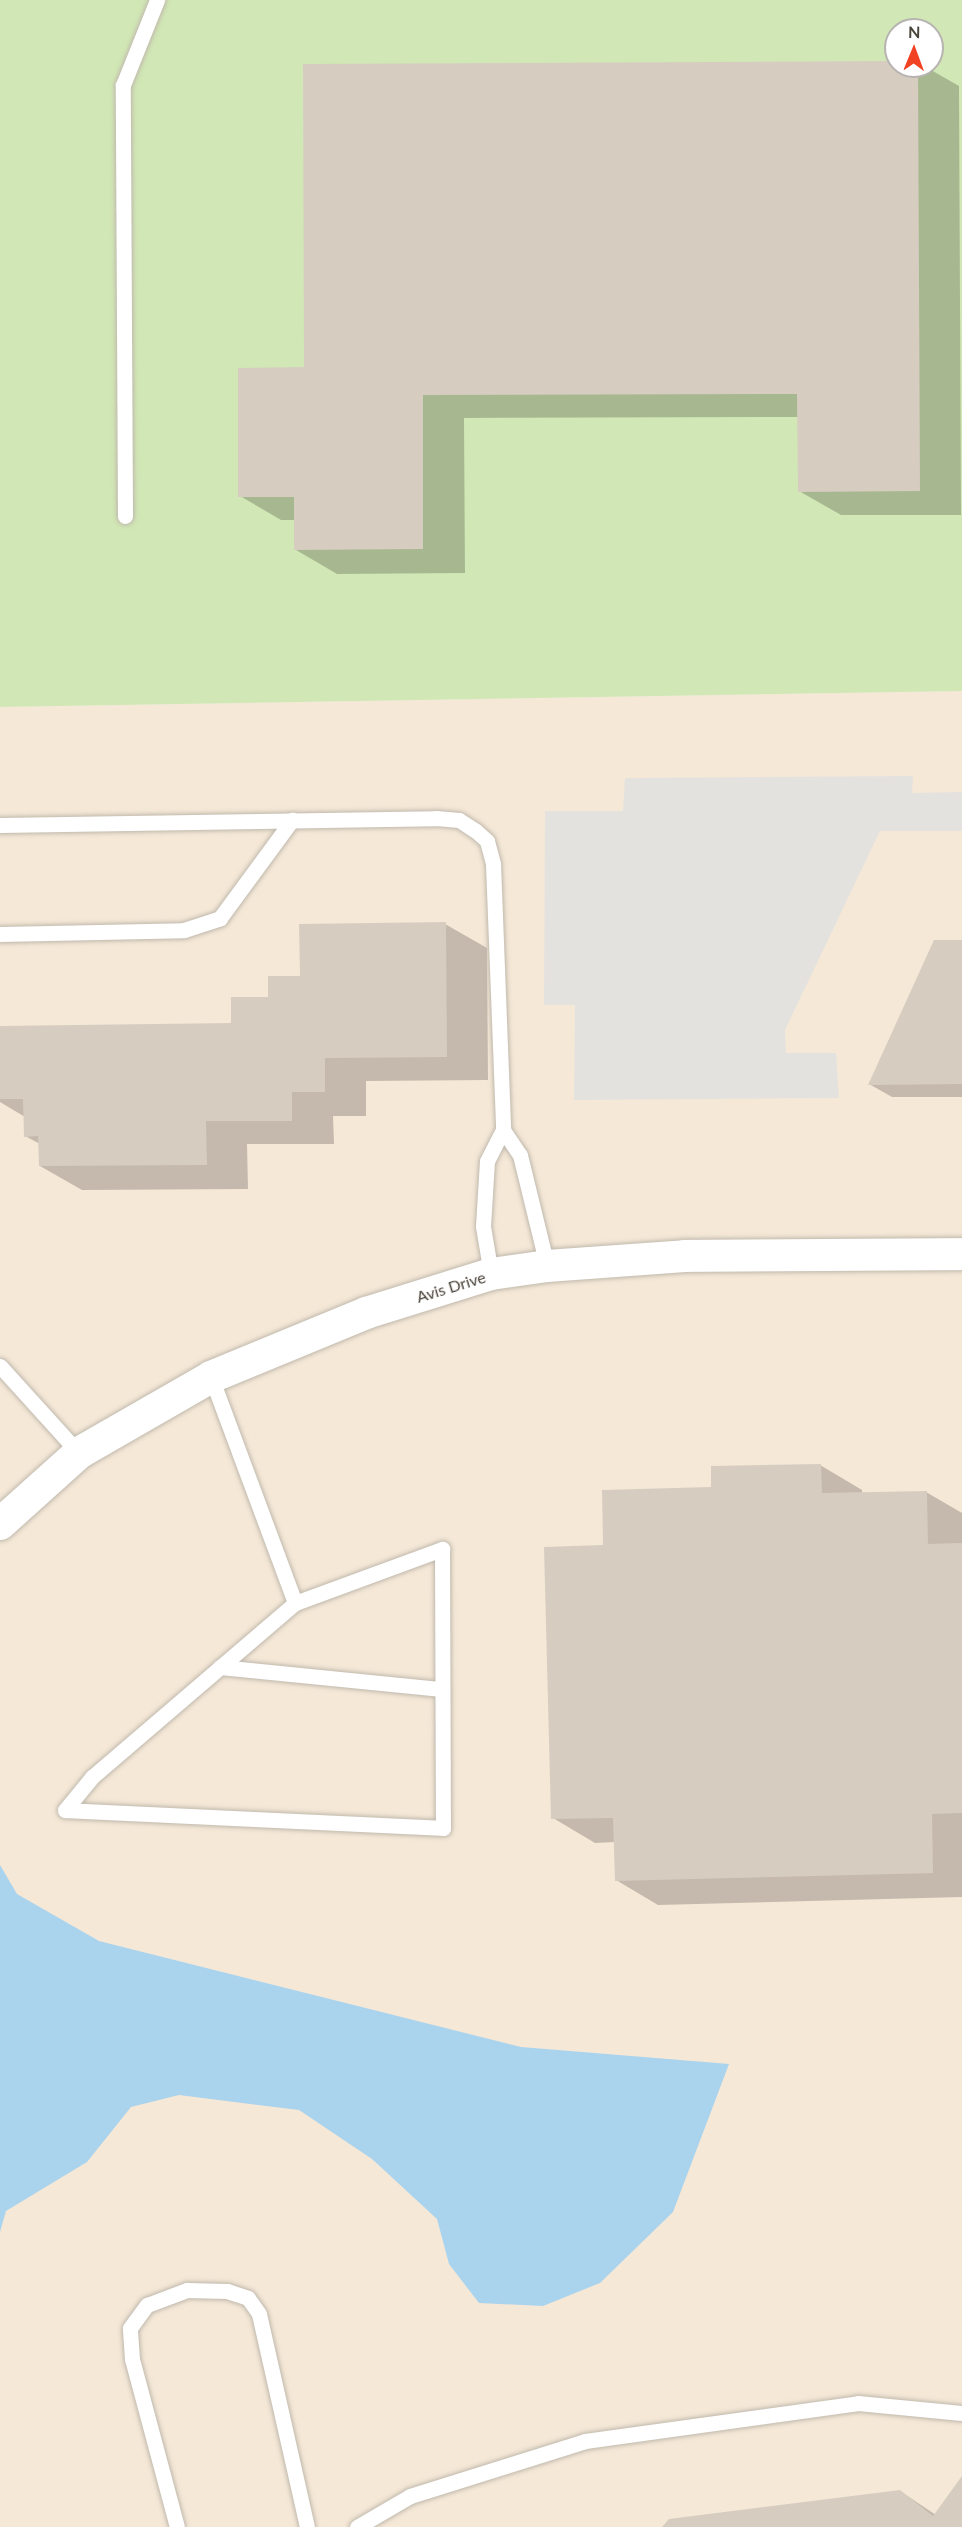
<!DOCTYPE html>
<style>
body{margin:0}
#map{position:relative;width:962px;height:2527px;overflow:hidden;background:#f5f2eb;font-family:Lato,sans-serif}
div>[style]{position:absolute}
.commercial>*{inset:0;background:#f5e8d7}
.green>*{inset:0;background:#d1e7b5}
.parking>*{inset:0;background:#e4e2df}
.water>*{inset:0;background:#aad3ee}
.shadow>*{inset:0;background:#0003}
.building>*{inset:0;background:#d6cdc0}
.roads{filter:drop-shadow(0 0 2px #c0b9ad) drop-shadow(0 0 2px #c0b9ad)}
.service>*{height:15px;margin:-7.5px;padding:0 7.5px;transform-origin:7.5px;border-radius:7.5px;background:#fff}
.minor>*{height:32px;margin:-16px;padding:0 16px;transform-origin:16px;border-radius:16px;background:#fff}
span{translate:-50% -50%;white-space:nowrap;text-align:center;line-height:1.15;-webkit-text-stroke:4.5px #fff;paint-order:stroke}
.street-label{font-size:16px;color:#494239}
.north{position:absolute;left:884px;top:18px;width:60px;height:60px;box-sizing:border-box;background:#fff;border:2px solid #b6b3b0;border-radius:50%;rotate:1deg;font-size:16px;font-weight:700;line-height:24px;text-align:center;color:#494239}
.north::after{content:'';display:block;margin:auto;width:21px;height:27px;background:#f24224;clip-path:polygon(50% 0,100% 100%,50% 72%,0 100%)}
</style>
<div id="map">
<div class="commercial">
<i style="clip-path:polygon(962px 691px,962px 2527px,0 2527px,0 707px)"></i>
</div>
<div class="green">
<i style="clip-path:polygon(evenodd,0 0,962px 0,962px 691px,0 707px,0 0,896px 30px,932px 30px,932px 66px,896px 66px,896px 30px)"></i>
</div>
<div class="parking">
<i style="clip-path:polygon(913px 776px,912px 793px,962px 792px,962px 831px,880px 831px,785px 1030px,786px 1053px,836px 1053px,839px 1098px,574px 1100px,575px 1005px,544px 1005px,545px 811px,623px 811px,625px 778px)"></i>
</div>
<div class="water">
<i style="clip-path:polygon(0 1865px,17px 1894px,99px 1941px,521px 2047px,729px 2064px,673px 2212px,600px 2283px,543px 2306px,479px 2303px,449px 2264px,437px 2219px,372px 2159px,299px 2110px,179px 2095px,131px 2107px,87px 2162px,6px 2211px,0 2232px)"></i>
</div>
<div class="shadow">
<i style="clip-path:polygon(896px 62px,896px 66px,924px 66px,959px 86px,961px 515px,841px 515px,799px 491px,799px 417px,464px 418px,465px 573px,337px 574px,296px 550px,296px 520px,281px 520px,240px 496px,305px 368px)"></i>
<i style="clip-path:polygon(445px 924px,487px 948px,488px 1080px,366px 1081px,366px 1116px,333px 1116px,334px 1144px,247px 1144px,248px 1189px,82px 1190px,40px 1166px,40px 1144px,25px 1136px,25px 1117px,0 1102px,0 1027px,233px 1025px,301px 978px)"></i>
<i style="clip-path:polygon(962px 941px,962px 1097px,892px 1097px,869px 1084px)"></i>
<i style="clip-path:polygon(820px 1465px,862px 1490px,862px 1494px,926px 1492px,962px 1513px,962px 1897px,658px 1905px,616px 1880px,615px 1842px,595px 1843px,553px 1818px,605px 1546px,712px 1489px)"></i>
<i style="clip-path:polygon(962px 2478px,962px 2527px,664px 2527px,900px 2491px,936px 2515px)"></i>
</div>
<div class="building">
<i style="clip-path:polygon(896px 61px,896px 66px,918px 66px,920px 491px,798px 492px,797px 394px,423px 395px,423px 549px,294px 550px,294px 497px,238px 497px,238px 368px,304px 367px,303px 64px)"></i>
<i style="clip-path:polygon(446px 922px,447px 1057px,325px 1058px,325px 1092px,292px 1092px,292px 1121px,206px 1121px,207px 1165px,39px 1166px,38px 1136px,24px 1137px,23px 1099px,0 1099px,0 1026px,231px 1023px,231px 997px,268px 997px,268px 976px,300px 976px,299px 924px)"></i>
<i style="clip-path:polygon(934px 940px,962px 940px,962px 1084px,868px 1085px)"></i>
<i style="clip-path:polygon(821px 1464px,822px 1493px,927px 1491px,928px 1544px,962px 1543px,962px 1813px,932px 1814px,933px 1873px,615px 1881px,613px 1818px,551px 1819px,544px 1547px,603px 1545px,602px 1490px,711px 1487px,711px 1466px)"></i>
<i style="clip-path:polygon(962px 2476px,962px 2527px,662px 2527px,669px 2519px,900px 2490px,933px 2516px)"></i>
</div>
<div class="roads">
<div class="service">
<i style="left:125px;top:516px;width:431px;rotate:-90.3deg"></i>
<i style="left:123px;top:85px;width:92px;rotate:-68.2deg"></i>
<i style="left:0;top:825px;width:436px;rotate:-0.9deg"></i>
<i style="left:436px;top:818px;width:23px;rotate:5deg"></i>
<i style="left:459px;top:820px;width:20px;rotate:33deg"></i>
<i style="left:476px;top:831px;width:15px;rotate:42deg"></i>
<i style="left:487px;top:841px;width:24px;rotate:75deg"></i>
<i style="left:493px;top:864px;width:266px;rotate:87.8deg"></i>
<i style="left:503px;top:1130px;width:30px;rotate:56deg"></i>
<i style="left:520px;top:1155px;width:114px;rotate:76.3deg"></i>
<i style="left:0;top:934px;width:184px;rotate:-1.2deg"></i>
<i style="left:184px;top:930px;width:38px;rotate:-18deg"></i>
<i style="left:220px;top:918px;width:122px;rotate:-53.7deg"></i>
<i style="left:491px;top:1274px;width:49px;rotate:-99.5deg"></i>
<i style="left:483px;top:1226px;width:65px;rotate:-86.5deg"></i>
<i style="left:487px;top:1161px;width:35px;rotate:-63deg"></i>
<i style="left:0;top:1366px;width:118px;rotate:47.8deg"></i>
<i style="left:211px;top:1377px;width:241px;rotate:69.6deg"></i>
<i style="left:442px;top:1549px;width:279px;rotate:89.8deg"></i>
<i style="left:443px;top:1828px;width:378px;rotate:-177.3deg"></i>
<i style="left:65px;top:1810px;width:43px;rotate:-50.7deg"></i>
<i style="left:92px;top:1777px;width:267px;rotate:-40.6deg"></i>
<i style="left:295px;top:1603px;width:157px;rotate:-20.2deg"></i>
<i style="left:220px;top:1667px;width:223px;rotate:5.7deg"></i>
<i style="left:177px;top:2527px;width:174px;rotate:-105deg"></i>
<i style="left:132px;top:2359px;width:31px;rotate:-94deg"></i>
<i style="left:130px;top:2328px;width:29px;rotate:-54deg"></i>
<i style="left:147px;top:2305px;width:43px;rotate:-20.6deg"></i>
<i style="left:187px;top:2290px;width:40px;rotate:1.4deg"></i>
<i style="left:227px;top:2291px;width:22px;rotate:18deg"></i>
<i style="left:248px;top:2298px;width:19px;rotate:55deg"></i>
<i style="left:259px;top:2314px;width:218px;rotate:77.3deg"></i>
<i style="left:357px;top:2527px;width:61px;rotate:-30.3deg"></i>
<i style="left:410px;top:2496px;width:183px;rotate:-17.4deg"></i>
<i style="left:585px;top:2441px;width:276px;rotate:-7.9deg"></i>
<i style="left:858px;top:2403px;width:104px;rotate:5.5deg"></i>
</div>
<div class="minor">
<i style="left:0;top:1524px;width:106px;rotate:-41.9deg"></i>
<i style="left:79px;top:1453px;width:152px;rotate:-29.9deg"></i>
<i style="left:211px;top:1377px;width:168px;rotate:-22.4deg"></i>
<i style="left:366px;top:1313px;width:131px;rotate:-17.3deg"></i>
<i style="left:491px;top:1274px;width:57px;rotate:-8.1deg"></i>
<i style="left:547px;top:1266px;width:138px;rotate:-4.1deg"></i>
<i style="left:685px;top:1256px;width:277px;rotate:-0.4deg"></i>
</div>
</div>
<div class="street-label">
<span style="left:451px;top:1287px;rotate:-17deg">Avis Drive</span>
</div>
<div class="north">N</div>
</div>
